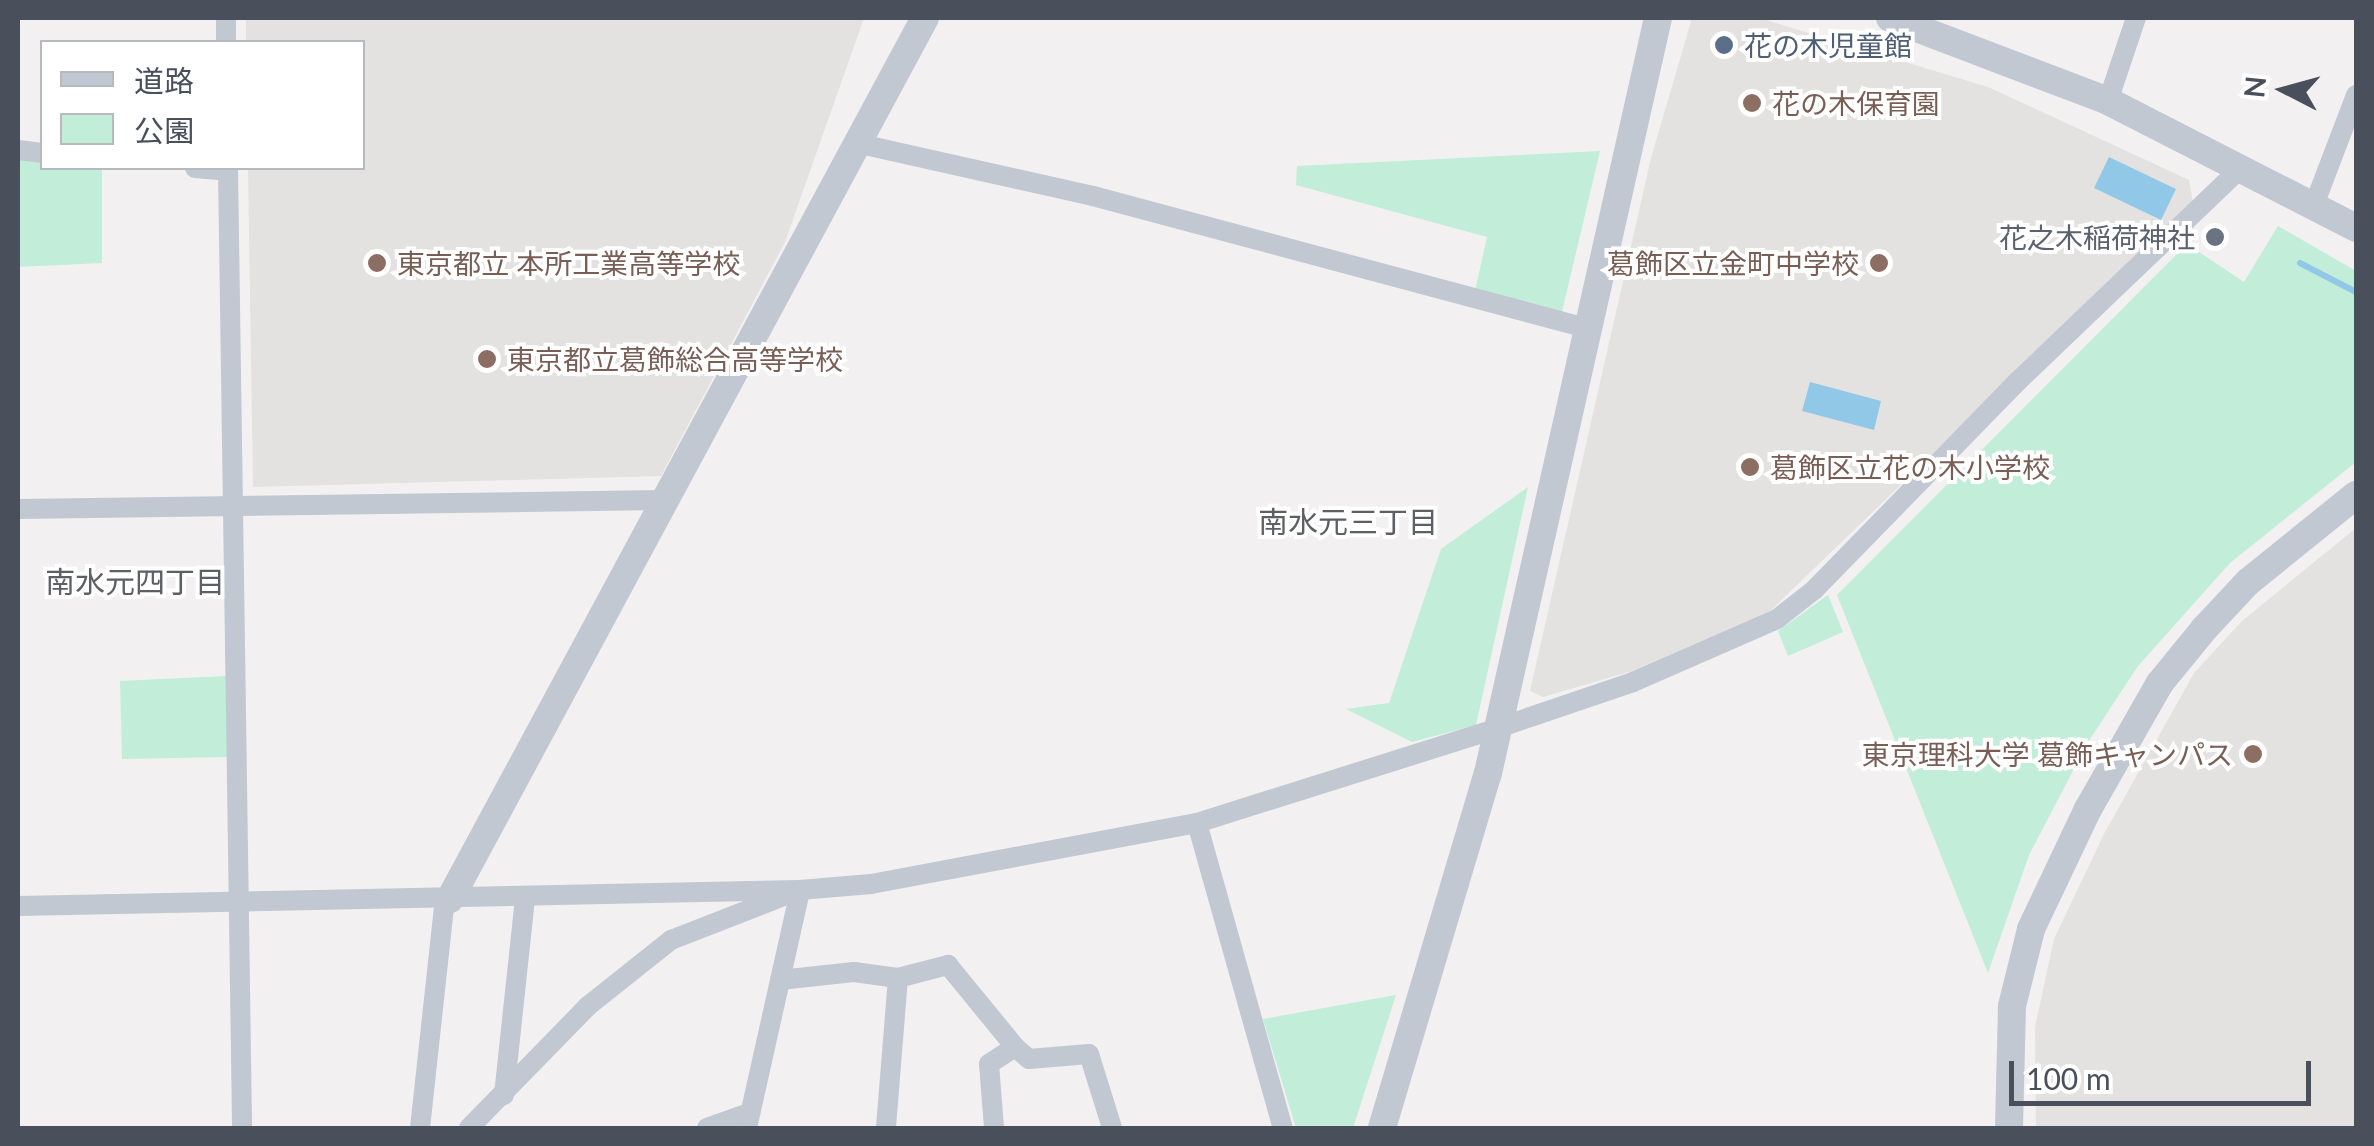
<!DOCTYPE html>
<meta charset="utf-8">
<style>
body{margin:0}
#map{position:relative;width:2374px;height:1146px;overflow:hidden;background:#f2f0f0;font-family:Lato,"Noto Sans JP",sans-serif}
div>[style]{position:absolute}
.education>*{inset:0;background:#e3e2e1}
.green>*{inset:0;background:#c1edd9}
.water>*{inset:0;background:#91c8e7}
.stream>*{height:6px;margin:-3px;padding:0 3px;transform-origin:3px;border-radius:3px;background:#91c8e7}
.minor>*{height:20px;margin:-10px;padding:0 10px;transform-origin:10px;border-radius:10px;background:#c1c8d1}
.tertiary>*{height:28px;margin:-14px;padding:0 14px;transform-origin:14px;border-radius:14px;background:#c1c8d1}
.dots>*{width:28px;height:28px;translate:-50% -50%;box-sizing:border-box;border:5px solid #fff;border-radius:50%}
span{translate:-50% -50%;white-space:nowrap;text-align:center;line-height:1.15;-webkit-text-stroke:8px #fff;paint-order:stroke}
.service-label{font-size:28px;color:#4e5e75}
.left{translate:0 -50%;text-align:left}
.education-label{font-size:28px;color:#785e54}
.right{translate:-100% -50%;text-align:right}
.worship-label{font-size:28px;color:#5b616d}
.neighbourhood-label{font-size:30px;color:#5d5f64}
.frame{position:absolute;inset:0;border:20px solid #49505c;pointer-events:none}
.legend{position:absolute;left:40px;top:40px;width:325px;height:130px;box-sizing:border-box;background:#fff;border:2px solid #b6b9be;margin:0;padding:12px 18px;list-style:none;font-size:30px;color:#49505c}
.legend li{display:flex;align-items:center;gap:20px;height:50px}
.legend b{width:50px;border:2px solid #b6b9be}
.north{position:absolute;left:2234px;top:40px;width:100px;height:100px;-webkit-text-stroke:8px #fff;paint-order:stroke;rotate:276deg;font-size:28px;font-weight:700;line-height:40px;text-align:center;color:#49505c}
.north::after{content:'';display:block;margin:auto;width:35px;height:45px;background:#49505c;clip-path:polygon(50% 0,100% 100%,50% 72%,0 100%)}
.scale{position:absolute;left:2009px;top:1061px;width:302px;height:45px;box-sizing:border-box;border:5px solid #49505c;border-top:0;padding-left:12px;font-size:30px;line-height:35px;white-space:nowrap;color:#49505c;-webkit-text-stroke:8px #fff;paint-order:stroke}
</style>
<div id="map">
<div class="education">
<i style="clip-path:polygon(246px 18px,864px 18px,785px 242px,661px 476px,253px 487px,248px 168px,362px 168px,362px 42px,246px 42px)"></i>
<i style="clip-path:polygon(1692px 18px,1759px 18px,1988px 87px,2189px 180px,2193px 203px,1768px 613px,1632px 671px,1543px 697px,1530px 691px,1651px 158px)"></i>
<i style="clip-path:polygon(2356px 528px,2356px 1128px,2036px 1128px,2035px 1027px,2054px 939px,2104px 834px,2194px 673px,2242px 621px)"></i>
</div>
<div class="green">
<i style="clip-path:polygon(1600px 151px,1561px 316px,1475px 291px,1487px 237px,1296px 185px,1297px 166px)"></i>
<i style="clip-path:polygon(18px 157px,42px 160px,42px 168px,102px 168px,102px 263px,18px 267px)"></i>
<i style="clip-path:polygon(2278px 226px,2356px 271px,2356px 462px,2230px 563px,2138px 666px,2088px 742px,2029px 855px,1988px 973px,1837px 595px,2187px 244px,2244px 282px)"></i>
<i style="clip-path:polygon(1528px 487px,1476px 725px,1412px 742px,1346px 709px,1389px 703px,1441px 549px)"></i>
<i style="clip-path:polygon(1828px 595px,1843px 632px,1788px 656px,1778px 631px)"></i>
<i style="clip-path:polygon(227px 676px,227px 757px,122px 759px,120px 681px)"></i>
<i style="clip-path:polygon(1396px 995px,1353px 1128px,1296px 1128px,1263px 1019px)"></i>
</div>
<div class="water">
<i style="clip-path:polygon(2109px 157px,2176px 189px,2161px 220px,2094px 188px)"></i>
<i style="clip-path:polygon(1810px 382px,1881px 401px,1874px 430px,1802px 411px)"></i>
</div>
<div class="stream">
<i style="left:2300px;top:263px;width:63px;rotate:27.4deg"></i>
</div>
<div class="minor">
<i style="left:226px;top:18px;width:24px;rotate:90deg"></i>
<i style="left:2108px;top:101px;width:88px;rotate:-71.4deg"></i>
<i style="left:856px;top:143px;width:243px;rotate:12.6deg"></i>
<i style="left:1093px;top:196px;width:510px;rotate:14.99deg"></i>
<i style="left:18px;top:150px;width:24px;rotate:7deg"></i>
<i style="left:195px;top:168px;width:33px;rotate:5deg"></i>
<i style="left:228px;top:168px;width:960px;rotate:89.16deg"></i>
<i style="left:2314px;top:205px;width:118px;rotate:-69.1deg"></i>
<i style="left:18px;top:509px;width:644px;rotate:-0.8deg"></i>
<i style="left:1197px;top:823px;width:317px;rotate:74.3deg"></i>
<i style="left:18px;top:906px;width:782px;rotate:-1.17deg"></i>
<i style="left:800px;top:890px;width:71px;rotate:-4.8deg"></i>
<i style="left:871px;top:884px;width:332px;rotate:-10.6deg"></i>
<i style="left:1197px;top:823px;width:316px;rotate:-17.5deg"></i>
<i style="left:1498px;top:728px;width:143px;rotate:-18.8deg"></i>
<i style="left:1633px;top:682px;width:157px;rotate:-23.6deg"></i>
<i style="left:1777px;top:619px;width:47px;rotate:-38.1deg"></i>
<i style="left:1814px;top:590px;width:292px;rotate:-45.7deg"></i>
<i style="left:2018px;top:381px;width:310px;rotate:-43.7deg"></i>
<i style="left:898px;top:978px;width:52px;rotate:-14.6deg"></i>
<i style="left:948px;top:965px;width:106px;rotate:50.7deg"></i>
<i style="left:1015px;top:1047px;width:31px;rotate:147deg"></i>
<i style="left:989px;top:1064px;width:64px;rotate:85.5deg"></i>
<i style="left:780px;top:980px;width:74px;rotate:-6.2deg"></i>
<i style="left:854px;top:972px;width:44px;rotate:7.8deg"></i>
<i style="left:898px;top:978px;width:150px;rotate:94.6deg"></i>
<i style="left:1015px;top:1047px;width:18px;rotate:41deg"></i>
<i style="left:1029px;top:1059px;width:60px;rotate:-4.8deg"></i>
<i style="left:1089px;top:1054px;width:77px;rotate:72.7deg"></i>
<i style="left:504px;top:1095px;width:199px;rotate:-83.9deg"></i>
<i style="left:420px;top:1128px;width:230px;rotate:-83.8deg"></i>
<i style="left:469px;top:1128px;width:170px;rotate:-45.7deg"></i>
<i style="left:588px;top:1006px;width:106px;rotate:-38.5deg"></i>
<i style="left:671px;top:940px;width:121px;rotate:-21.3deg"></i>
<i style="left:707px;top:1128px;width:41px;rotate:-19.7deg"></i>
<i style="left:747px;top:1128px;width:244px;rotate:-77.4deg"></i>
</div>
<div class="tertiary">
<i style="left:1890px;top:18px;width:233px;rotate:20.8deg"></i>
<i style="left:2108px;top:101px;width:279px;rotate:27.1deg"></i>
<i style="left:450px;top:899px;width:1001px;rotate:-61.67deg"></i>
<i style="left:1382px;top:1128px;width:370px;rotate:-73.4deg"></i>
<i style="left:1488px;top:773px;width:774px;rotate:-77.31deg"></i>
<i style="left:2009px;top:1128px;width:122px;rotate:-88.6deg"></i>
<i style="left:2012px;top:1006px;width:79px;rotate:-76.1deg"></i>
<i style="left:2031px;top:929px;width:133px;rotate:-64.6deg"></i>
<i style="left:2088px;top:809px;width:145px;rotate:-60.3deg"></i>
<i style="left:2160px;top:683px;width:70px;rotate:-50.8deg"></i>
<i style="left:2204px;top:629px;width:64px;rotate:-46.9deg"></i>
<i style="left:2248px;top:582px;width:139px;rotate:-38.9deg"></i>
</div>
<div class="dots">
<i style="left:1724px;top:45px;background:#5c6f8a"></i>
<i style="left:1752px;top:103px;background:#8d6e63"></i>
<i style="left:2215px;top:237px;background:#6b7280"></i>
<i style="left:377px;top:263px;background:#8d6e63"></i>
<i style="left:1879px;top:263px;background:#8d6e63"></i>
<i style="left:487px;top:359px;background:#8d6e63"></i>
<i style="left:1750px;top:467px;background:#8d6e63"></i>
<i style="left:2253px;top:754px;background:#8d6e63"></i>
</div>
<div class="service-label">
<span class="left" style="left:1744px;top:45px">花の木児童館</span>
</div>
<div class="education-label">
<span class="left" style="left:1772px;top:103px">花の木保育園</span>
<span class="left" style="left:397px;top:263px">東京都立 本所工業高等学校</span>
<span class="right" style="left:1859px;top:263px">葛飾区立金町中学校</span>
<span class="left" style="left:507px;top:359px">東京都立葛飾総合高等学校</span>
<span class="left" style="left:1770px;top:467px">葛飾区立花の木小学校</span>
<span class="right" style="left:2233px;top:754px">東京理科大学 葛飾キャンパス</span>
</div>
<div class="worship-label">
<span class="right" style="left:2195px;top:237px">花之木稲荷神社</span>
</div>
<div class="neighbourhood-label">
<span style="left:1348px;top:521px">南水元三丁目</span>
<span style="left:135px;top:581px">南水元四丁目</span>
</div>
<div class="frame"></div>
<ul class="legend">
<li><b style="height:12px;background:#c1c8d1"></b>道路</li>
<li><b style="height:28px;background:#c1edd9"></b>公園</li>
</ul>
<div class="north">N</div>
<div class="scale">100 m</div>
</div>
